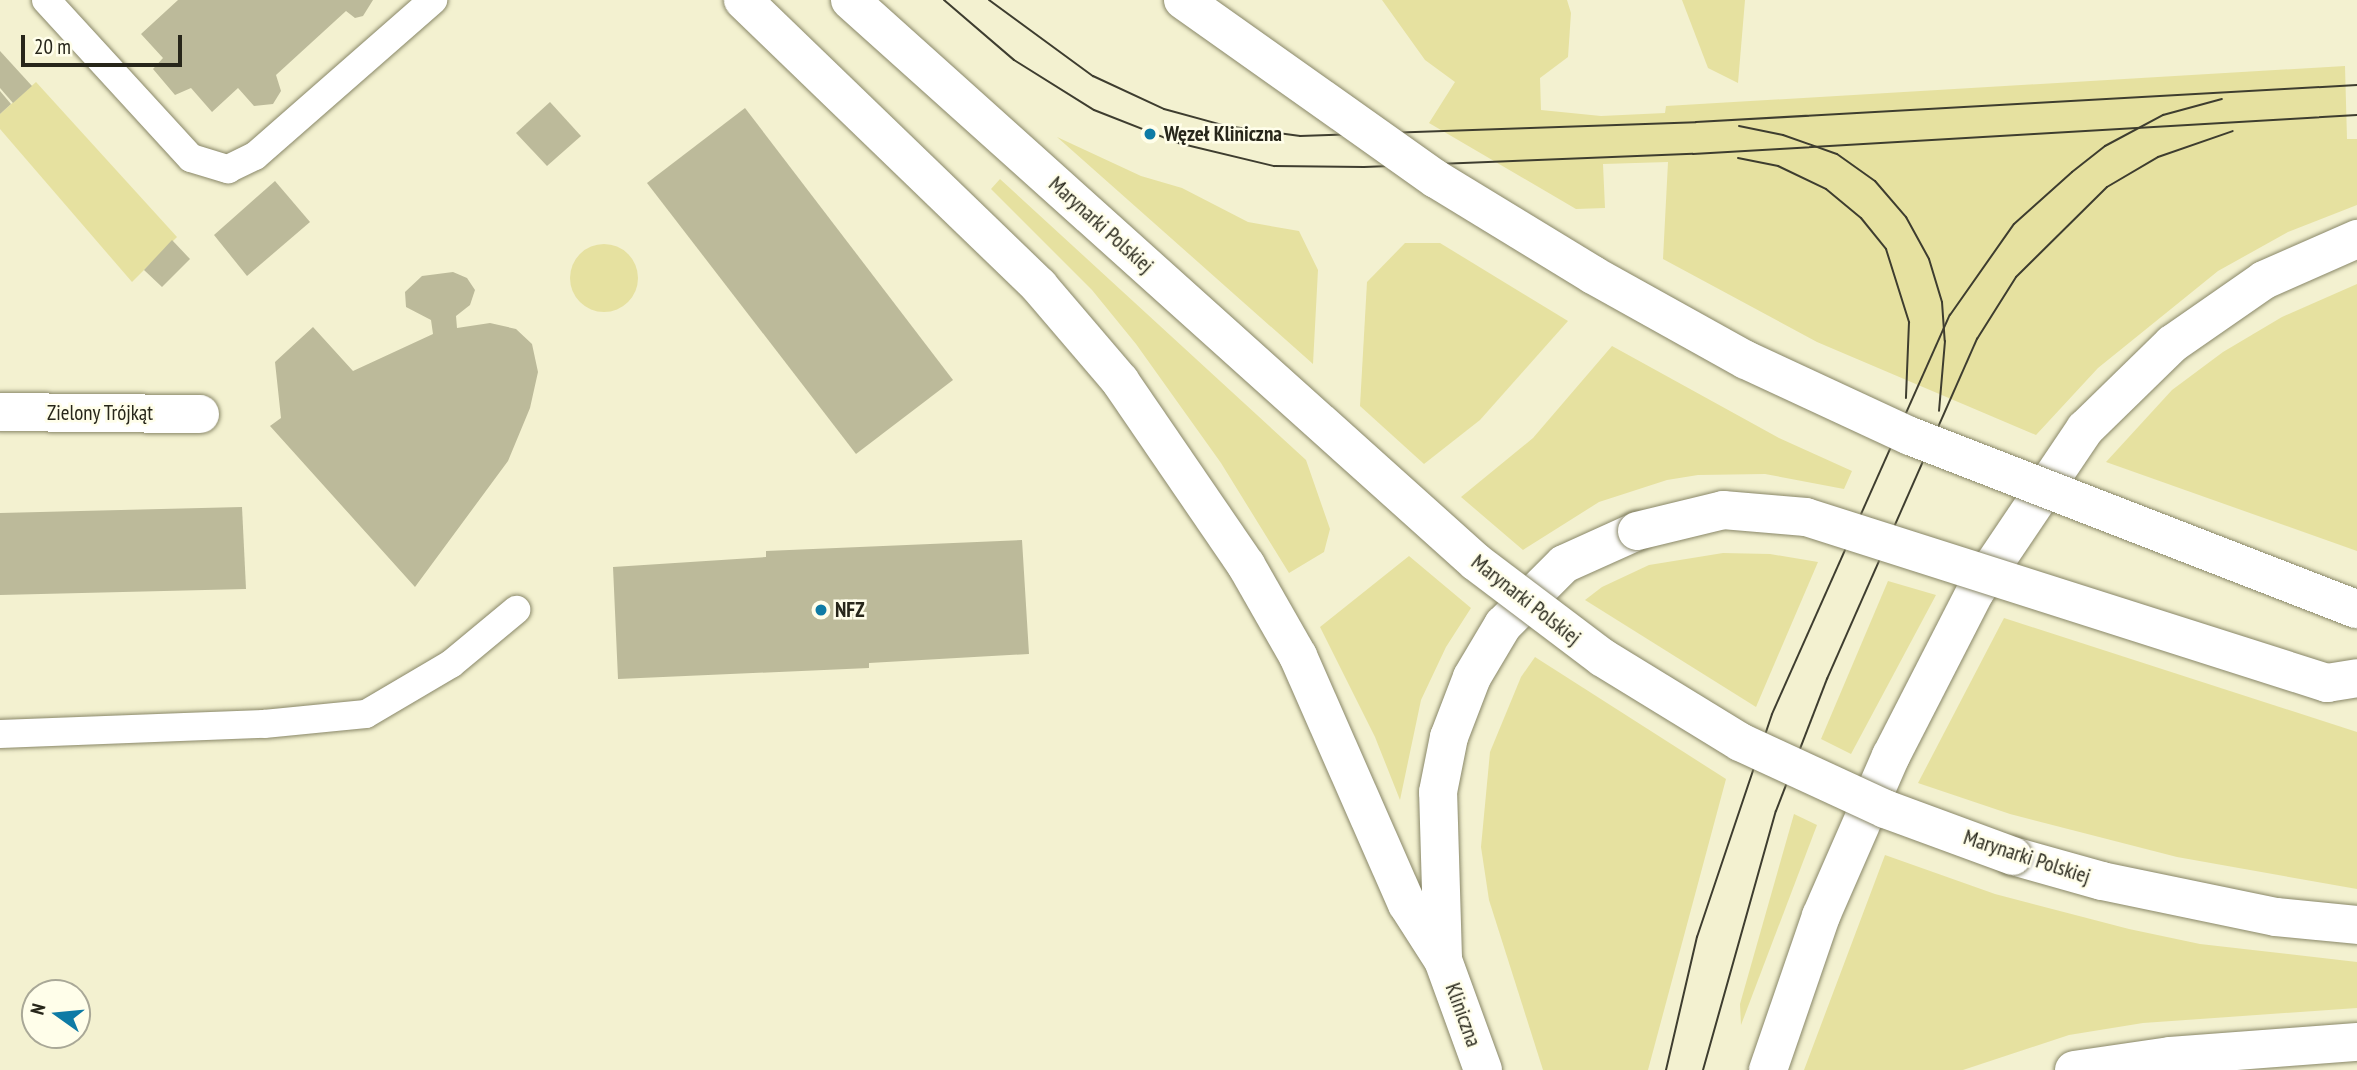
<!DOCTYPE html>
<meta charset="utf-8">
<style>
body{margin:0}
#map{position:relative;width:2357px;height:1070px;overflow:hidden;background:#f3f1d0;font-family:"PT Sans Narrow",sans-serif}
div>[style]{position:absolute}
.green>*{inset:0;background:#e6e1a0}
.round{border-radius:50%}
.building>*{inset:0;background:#bcba9a}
.roads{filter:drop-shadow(0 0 2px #898768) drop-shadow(0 0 2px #898768)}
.lane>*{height:28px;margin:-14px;padding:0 14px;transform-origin:14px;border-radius:14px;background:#fff}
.street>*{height:38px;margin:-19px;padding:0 19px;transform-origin:19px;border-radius:19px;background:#fff}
.secondary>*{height:38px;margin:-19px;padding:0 19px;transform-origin:19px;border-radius:19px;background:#fff}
.tram>*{height:2px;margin:-1px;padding:0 1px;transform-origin:1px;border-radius:1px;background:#3e3d2f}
.bridges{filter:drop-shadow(0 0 2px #898768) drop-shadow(0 0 2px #898768)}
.secondary-bridge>*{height:38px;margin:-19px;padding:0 19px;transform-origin:19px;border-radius:19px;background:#fff}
.dots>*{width:19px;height:19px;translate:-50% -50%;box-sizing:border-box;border:4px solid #fffeea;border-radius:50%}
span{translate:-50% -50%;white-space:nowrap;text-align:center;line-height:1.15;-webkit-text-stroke:5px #fffeea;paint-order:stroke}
.poi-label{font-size:21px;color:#27261a;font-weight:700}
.left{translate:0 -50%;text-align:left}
.street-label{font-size:21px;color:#27261a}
.north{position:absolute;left:21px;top:979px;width:70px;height:70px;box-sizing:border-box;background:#fffeea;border:2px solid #a9a897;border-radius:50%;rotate:285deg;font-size:19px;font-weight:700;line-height:28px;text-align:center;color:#27261a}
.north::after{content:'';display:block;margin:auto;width:24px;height:32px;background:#0e7ba5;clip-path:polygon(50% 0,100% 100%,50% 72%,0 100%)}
.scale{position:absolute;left:21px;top:35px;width:161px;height:32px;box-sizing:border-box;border:4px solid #27261a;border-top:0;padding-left:9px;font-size:21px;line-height:24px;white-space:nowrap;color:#27261a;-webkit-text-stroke:5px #fffeea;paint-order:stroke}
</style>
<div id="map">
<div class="green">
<i style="clip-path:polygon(1382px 0,1567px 0,1571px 13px,1568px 57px,1540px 78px,1541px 110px,1601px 116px,1665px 113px,1666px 106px,2345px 66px,2347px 139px,2357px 139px,2357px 205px,2288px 232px,2218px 271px,2098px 368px,2036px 435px,1817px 342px,1663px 259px,1668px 162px,1603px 164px,1605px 208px,1576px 209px,1429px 123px,1455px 82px,1425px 60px)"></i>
<i style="clip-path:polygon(1682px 0,1745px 0,1738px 83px,1708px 68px)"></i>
<i style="clip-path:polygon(36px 82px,177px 237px,132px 282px,0 129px,0 114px)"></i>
<i style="clip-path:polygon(1057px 137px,1141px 176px,1182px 188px,1248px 222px,1299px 231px,1318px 270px,1313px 364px)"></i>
<i style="clip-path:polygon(1000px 179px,1306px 460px,1330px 529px,1324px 552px,1289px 573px,1221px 463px,1136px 344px,1092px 290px,991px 189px)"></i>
<i style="clip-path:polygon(1405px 243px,1440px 243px,1568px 321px,1480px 420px,1424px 464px,1360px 406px,1367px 282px)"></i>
<i class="round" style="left:570px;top:244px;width:68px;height:68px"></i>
<i style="clip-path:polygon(2357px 284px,2357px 551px,2106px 462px,2172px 390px,2223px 352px,2282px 317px)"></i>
<i style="clip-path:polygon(1612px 346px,1779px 438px,1852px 471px,1844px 489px,1765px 474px,1698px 475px,1667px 480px,1599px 502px,1523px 550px,1461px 497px,1533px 438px)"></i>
<i style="clip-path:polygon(1723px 553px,1770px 554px,1818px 562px,1756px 707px,1585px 600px,1602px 587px,1649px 565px)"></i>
<i style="clip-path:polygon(1409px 556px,1471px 608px,1446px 647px,1421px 700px,1400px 800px,1375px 737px,1320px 627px)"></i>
<i style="clip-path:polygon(1888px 581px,1936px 595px,1851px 754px,1821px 739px)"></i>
<i style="clip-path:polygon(2004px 618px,2357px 732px,2357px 889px,2177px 857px,2010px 814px,1918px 783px)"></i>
<i style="clip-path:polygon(1535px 657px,1726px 779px,1648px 1070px,1543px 1070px,1489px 900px,1481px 847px,1490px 752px,1521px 677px)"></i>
<i style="clip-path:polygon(1794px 814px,1817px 825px,1741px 1025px,1740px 1004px)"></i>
<i style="clip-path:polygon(1885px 855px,1995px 894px,2129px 929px,2200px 944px,2357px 962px,2357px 1008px,2143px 1023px,2069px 1035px,1963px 1070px,1804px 1070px)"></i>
</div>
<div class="building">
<i style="clip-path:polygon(178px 0,373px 0,363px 16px,355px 18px,346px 11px,276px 75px,281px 91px,273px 104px,254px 106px,238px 88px,212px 112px,191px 88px,175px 95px,153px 69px,163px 58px,141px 34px)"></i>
<i style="clip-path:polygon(0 51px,32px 86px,13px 103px,0 88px)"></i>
<i style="clip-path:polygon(0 91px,11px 104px,0 114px)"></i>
<i style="clip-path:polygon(550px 102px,581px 136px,547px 166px,516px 133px)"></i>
<i style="clip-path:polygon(745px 108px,953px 380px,856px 454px,647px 183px)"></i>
<i style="clip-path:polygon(275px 181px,310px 222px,247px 276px,214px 235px)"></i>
<i style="clip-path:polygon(172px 240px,190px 259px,162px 287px,144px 270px)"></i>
<i style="clip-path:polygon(453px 272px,467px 278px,475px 290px,470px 305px,456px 316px,457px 328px,490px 323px,516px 329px,532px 344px,538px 372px,530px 408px,508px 461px,415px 587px,270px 426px,281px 418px,275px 362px,313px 327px,353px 371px,433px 334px,431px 320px,406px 307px,405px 292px,422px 276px)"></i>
<i style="clip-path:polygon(242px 507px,246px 589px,0 595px,0 513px)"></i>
<i style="clip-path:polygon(1022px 540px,1029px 654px,869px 663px,869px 668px,618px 679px,613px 567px,766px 557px,766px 551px)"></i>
</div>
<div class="roads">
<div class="lane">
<i style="left:46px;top:0;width:214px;rotate:47.5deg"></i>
<i style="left:191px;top:158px;width:39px;rotate:17deg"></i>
<i style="left:228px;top:169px;width:30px;rotate:-26deg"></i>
<i style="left:255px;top:156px;width:237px;rotate:-41.2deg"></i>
<i style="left:0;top:734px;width:264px;rotate:-2.2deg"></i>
<i style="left:264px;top:724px;width:102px;rotate:-5.6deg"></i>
<i style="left:366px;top:714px;width:99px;rotate:-30.5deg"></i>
<i style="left:451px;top:664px;width:85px;rotate:-39.7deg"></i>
</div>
<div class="street">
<i style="left:0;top:412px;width:200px;rotate:0.6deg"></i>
</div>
<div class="secondary">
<i style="left:743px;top:0;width:412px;rotate:44deg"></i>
<i style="left:1039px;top:286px;width:125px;rotate:49.5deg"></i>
<i style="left:1120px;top:381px;width:223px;rotate:55.6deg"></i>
<i style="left:1246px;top:565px;width:105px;rotate:60.3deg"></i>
<i style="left:1298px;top:656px;width:271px;rotate:66.3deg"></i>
<i style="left:1407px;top:904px;width:67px;rotate:57.3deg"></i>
<i style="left:1443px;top:960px;width:117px;rotate:70deg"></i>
<i style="left:2013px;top:856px;width:92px;rotate:15.7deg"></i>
<i style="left:2102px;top:881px;width:178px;rotate:11.7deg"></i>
<i style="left:2276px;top:917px;width:81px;rotate:5.6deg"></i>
<i style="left:1443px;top:958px;width:166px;rotate:-91.7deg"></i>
<i style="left:1438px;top:792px;width:56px;rotate:-78.7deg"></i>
<i style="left:1449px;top:737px;width:64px;rotate:-69deg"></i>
<i style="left:1472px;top:677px;width:61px;rotate:-59.2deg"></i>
<i style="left:1503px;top:625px;width:86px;rotate:-45deg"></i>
<i style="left:1564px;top:564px;width:80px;rotate:-24.3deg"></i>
<i style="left:1768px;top:1070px;width:163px;rotate:-71deg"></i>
<i style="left:1821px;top:916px;width:175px;rotate:-66.4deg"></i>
<i style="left:1891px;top:756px;width:184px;rotate:-62.9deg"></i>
<i style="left:1975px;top:592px;width:197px;rotate:-56deg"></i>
<i style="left:2085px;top:429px;width:122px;rotate:-44.3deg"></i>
<i style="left:2172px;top:344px;width:112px;rotate:-34.8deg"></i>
<i style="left:2264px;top:280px;width:102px;rotate:-23.8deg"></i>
<i style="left:2074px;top:1070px;width:97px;rotate:-8.3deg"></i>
<i style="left:2170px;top:1056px;width:188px;rotate:-4.3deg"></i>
</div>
</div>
<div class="tram">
<i style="left:944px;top:0;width:92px;rotate:40.6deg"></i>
<i style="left:1014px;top:60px;width:94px;rotate:32deg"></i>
<i style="left:1094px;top:110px;width:90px;rotate:21.4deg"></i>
<i style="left:1178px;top:143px;width:99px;rotate:13.5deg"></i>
<i style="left:1274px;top:166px;width:90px;rotate:0.6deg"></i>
<i style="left:1364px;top:167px;width:329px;rotate:-2.3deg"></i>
<i style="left:1693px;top:154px;width:665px;rotate:-3.36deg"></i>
<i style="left:989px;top:0;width:129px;rotate:36.2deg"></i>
<i style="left:1093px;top:76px;width:78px;rotate:24.9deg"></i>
<i style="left:1164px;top:109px;width:64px;rotate:15.3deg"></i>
<i style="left:1226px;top:126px;width:75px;rotate:7.7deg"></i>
<i style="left:1300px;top:136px;width:396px;rotate:-2deg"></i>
<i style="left:1696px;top:122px;width:662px;rotate:-3.2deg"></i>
<i style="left:1739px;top:126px;width:45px;rotate:11.6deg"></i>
<i style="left:1783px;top:135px;width:57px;rotate:19.4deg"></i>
<i style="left:1837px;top:154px;width:47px;rotate:35.4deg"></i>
<i style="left:1875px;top:181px;width:48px;rotate:49.3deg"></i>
<i style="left:1906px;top:217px;width:48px;rotate:61.3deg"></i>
<i style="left:1929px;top:259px;width:45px;rotate:73.2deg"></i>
<i style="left:1942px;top:302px;width:39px;rotate:86deg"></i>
<i style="left:1945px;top:341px;width:70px;rotate:94.9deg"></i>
<i style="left:1738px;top:158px;width:41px;rotate:11.3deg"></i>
<i style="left:1778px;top:166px;width:53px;rotate:25.6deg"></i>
<i style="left:1826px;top:189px;width:45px;rotate:39.6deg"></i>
<i style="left:1861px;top:218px;width:40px;rotate:51deg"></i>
<i style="left:1886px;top:249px;width:77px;rotate:72.5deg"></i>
<i style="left:1909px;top:322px;width:76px;rotate:92.3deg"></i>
<i style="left:1666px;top:1070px;width:137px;rotate:-76.9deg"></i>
<i style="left:1697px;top:937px;width:235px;rotate:-71.4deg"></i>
<i style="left:1772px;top:714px;width:437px;rotate:-66deg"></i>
<i style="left:1950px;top:315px;width:111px;rotate:-54.9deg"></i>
<i style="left:2014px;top:224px;width:78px;rotate:-41.9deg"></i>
<i style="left:2072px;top:172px;width:42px;rotate:-38.2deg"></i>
<i style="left:2105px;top:146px;width:66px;rotate:-28.1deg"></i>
<i style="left:2163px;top:115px;width:61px;rotate:-15.2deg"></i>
<i style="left:1703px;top:1070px;width:269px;rotate:-74.3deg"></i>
<i style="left:1776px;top:811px;width:142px;rotate:-68.9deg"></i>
<i style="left:1827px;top:679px;width:372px;rotate:-66.2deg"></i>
<i style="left:1977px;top:339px;width:73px;rotate:-57.8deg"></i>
<i style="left:2016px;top:277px;width:128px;rotate:-44.7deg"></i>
<i style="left:2107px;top:187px;width:59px;rotate:-30.5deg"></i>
<i style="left:2158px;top:157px;width:79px;rotate:-19.1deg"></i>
</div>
<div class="bridges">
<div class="secondary-bridge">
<i style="left:850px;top:0;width:841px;rotate:41.92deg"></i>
<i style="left:1476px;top:562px;width:159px;rotate:37.1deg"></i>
<i style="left:1603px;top:658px;width:161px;rotate:31.5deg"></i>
<i style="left:1740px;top:742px;width:160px;rotate:24.8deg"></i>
<i style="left:1885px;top:809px;width:136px;rotate:20.2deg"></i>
<i style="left:1183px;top:0;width:310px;rotate:35.3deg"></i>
<i style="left:1436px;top:179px;width:184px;rotate:31.4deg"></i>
<i style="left:1593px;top:275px;width:175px;rotate:29.1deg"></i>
<i style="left:1746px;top:360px;width:181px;rotate:24.9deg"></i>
<i style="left:1910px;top:436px;width:479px;rotate:21.2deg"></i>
<i style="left:1637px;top:531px;width:89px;rotate:-13.7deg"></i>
<i style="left:1723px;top:510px;width:83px;rotate:4.8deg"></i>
<i style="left:1806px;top:517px;width:547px;rotate:17.67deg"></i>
<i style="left:2327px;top:683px;width:30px;rotate:-9deg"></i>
</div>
</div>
<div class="dots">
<i style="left:1150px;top:134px;background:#0e7ba5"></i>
<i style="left:821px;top:610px;background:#0e7ba5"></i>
</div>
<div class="poi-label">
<span class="left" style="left:1164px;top:134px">Węzeł Kliniczna</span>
<span class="left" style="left:835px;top:610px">NFZ</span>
</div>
<div class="street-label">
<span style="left:1101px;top:225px;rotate:42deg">Marynarki Polskiej</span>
<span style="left:100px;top:413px">Zielony Trójkąt</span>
<span style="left:1526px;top:600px;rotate:38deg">Marynarki Polskiej</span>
<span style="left:2027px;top:857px;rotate:18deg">Marynarki Polskiej</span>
<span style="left:1463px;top:1015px;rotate:70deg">Kliniczna</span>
</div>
<div class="north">N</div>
<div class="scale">20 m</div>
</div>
